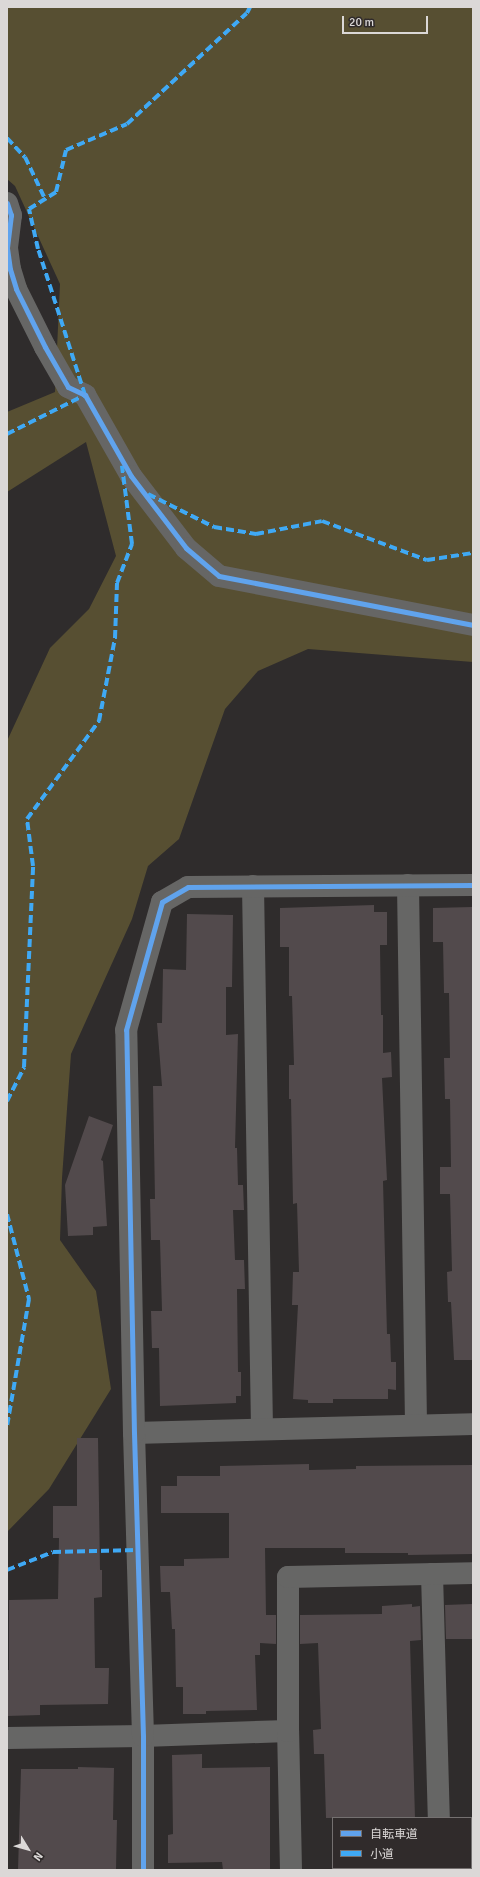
<!DOCTYPE html>
<meta charset="utf-8">
<style>
body{margin:0}
#map{position:relative;width:480px;height:1877px;overflow:hidden;background:#2f2c2c;font-family:Signika,"Noto Sans JP",sans-serif}
div>[style]{position:absolute}
.forest>*{inset:0;background:#574f32}
.building>*{inset:0;background:#524a4c}
.minor>*{height:22px;margin:-11px;padding:0 11px;transform-origin:11px;border-radius:11px;background:#666665}
.quiet>*{height:4px;margin-top:-2px;transform-origin:0;background:repeating-linear-gradient(90deg,#3fa9f5 0 8px,transparent 0 12px)}
.cycleway>*{height:5px;margin:-2.5px;padding:0 2.5px;transform-origin:2.5px;border-radius:2.5px;background:#60a3ed}
span{translate:-50% -50%;white-space:nowrap;text-align:center;line-height:1.15;-webkit-text-stroke:3px #302b2b;paint-order:stroke}
.frame{position:absolute;inset:0;border:8px solid #dbd8d7;pointer-events:none}
.legend{position:absolute;left:332px;top:1817px;width:140px;height:52px;box-sizing:border-box;background:#302b2b;border:1px solid #747070;margin:0;padding:5px 7px;list-style:none;font-size:12px;color:#dbd8d7}
.legend li{display:flex;align-items:center;gap:8px;height:20px}
.legend b{width:20px;border:1px solid #747070}
.north{position:absolute;left:8px;top:1829px;width:40px;height:40px;-webkit-text-stroke:3px #302b2b;paint-order:stroke;rotate:127deg;font-size:11px;font-weight:700;line-height:16px;text-align:center;color:#dbd8d7}
.north::after{content:'';display:block;margin:auto;width:14px;height:18px;background:#dbd8d7;clip-path:polygon(50% 0,100% 100%,50% 72%,0 100%)}
.scale{position:absolute;left:342px;top:16px;width:86px;height:18px;box-sizing:border-box;border:2px solid #dbd8d7;border-top:0;padding-left:5px;font-size:12px;line-height:14px;white-space:nowrap;color:#dbd8d7;-webkit-text-stroke:3px #302b2b;paint-order:stroke}
</style>
<div id="map">
<div class="forest">
<i style="clip-path:polygon(7px 7px,473px 7px,473px 662px,308px 649px,258px 671px,225px 709px,179px 839px,148px 866px,132px 919px,71px 1054px,62px 1178px,60px 1240px,96px 1291px,111px 1389px,49px 1489px,7px 1532px,7px 741px,50px 648px,89px 609px,116px 556px,86px 442px,7px 492px,7px 412px,55px 392px,60px 284px,15px 186px,7px 179px)"></i>
</div>
<div class="building">
<i style="clip-path:polygon(374px 905px,374px 912px,387px 912px,387px 945px,380px 945px,381px 1015px,383px 1015px,383px 1053px,391px 1052px,392px 1077px,382px 1078px,387px 1180px,383px 1181px,387px 1334px,390px 1334px,391px 1362px,396px 1362px,396px 1390px,388px 1389px,388px 1399px,333px 1399px,333px 1403px,308px 1403px,308px 1400px,293px 1399px,298px 1305px,292px 1305px,293px 1272px,299px 1272px,297px 1203px,293px 1204px,291px 1099px,289px 1099px,289px 1065px,294px 1065px,292px 996px,289px 996px,289px 947px,280px 947px,280px 908px)"></i>
<i style="clip-path:polygon(472px 907px,473px 1360px,454px 1360px,451px 1302px,448px 1302px,447px 1272px,452px 1271px,450px 1194px,440px 1194px,440px 1167px,451px 1167px,450px 1099px,445px 1099px,444px 1058px,450px 1058px,449px 993px,444px 993px,443px 942px,433px 942px,433px 908px)"></i>
<i style="clip-path:polygon(187px 914px,233px 915px,232px 987px,226px 987px,226px 1035px,238px 1034px,235px 1148px,237px 1148px,238px 1185px,243px 1185px,244px 1210px,233px 1210px,235px 1260px,244px 1260px,245px 1289px,237px 1289px,238px 1372px,241px 1372px,241px 1396px,236px 1396px,236px 1403px,160px 1406px,159px 1348px,152px 1348px,151px 1311px,162px 1311px,160px 1240px,151px 1240px,150px 1199px,155px 1199px,153px 1086px,162px 1086px,157px 1023px,162px 1023px,163px 969px,186px 970px)"></i>
<i style="clip-path:polygon(89px 1116px,113px 1125px,101px 1160px,103px 1161px,107px 1226px,93px 1227px,93px 1235px,68px 1236px,65px 1185px)"></i>
<i style="clip-path:polygon(77px 1438px,98px 1438px,100px 1570px,102px 1570px,102px 1597px,94px 1598px,95px 1668px,109px 1668px,108px 1704px,40px 1705px,40px 1715px,7px 1716px,7px 1670px,9px 1670px,9px 1600px,58px 1599px,59px 1538px,53px 1538px,53px 1506px,77px 1506px)"></i>
<i style="clip-path:polygon(309px 1464px,309px 1470px,356px 1469px,356px 1466px,473px 1465px,473px 1554px,408px 1555px,408px 1553px,345px 1553px,345px 1548px,265px 1548px,266px 1615px,276px 1615px,276px 1644px,260px 1643px,260px 1655px,255px 1655px,257px 1710px,206px 1711px,206px 1714px,183px 1714px,183px 1687px,176px 1687px,175px 1629px,172px 1629px,170px 1592px,161px 1592px,160px 1566px,184px 1566px,184px 1559px,229px 1558px,229px 1513px,161px 1513px,161px 1486px,177px 1486px,177px 1476px,220px 1476px,220px 1466px)"></i>
<i style="clip-path:polygon(412px 1604px,412px 1607px,420px 1606px,421px 1640px,410px 1641px,415px 1818px,326px 1818px,324px 1754px,314px 1754px,313px 1730px,321px 1729px,318px 1643px,300px 1644px,300px 1615px,382px 1614px,382px 1606px)"></i>
<i style="clip-path:polygon(472px 1604px,473px 1639px,446px 1639px,445px 1605px)"></i>
<i style="clip-path:polygon(202px 1754px,202px 1768px,270px 1767px,270px 1870px,223px 1870px,222px 1862px,168px 1863px,168px 1835px,173px 1834px,172px 1755px)"></i>
<i style="clip-path:polygon(78px 1767px,114px 1768px,113px 1820px,117px 1820px,116px 1870px,18px 1870px,21px 1769px,78px 1769px)"></i>
</div>
<div class="minor">
<i style="left:7px;top:203px;width:13px;rotate:72deg"></i>
<i style="left:11px;top:215px;width:33px;rotate:97deg"></i>
<i style="left:7px;top:248px;width:21px;rotate:82deg"></i>
<i style="left:10px;top:269px;width:21px;rotate:73deg"></i>
<i style="left:16px;top:289px;width:65px;rotate:63.4deg"></i>
<i style="left:45px;top:347px;width:46px;rotate:60.1deg"></i>
<i style="left:68px;top:387px;width:19px;rotate:25deg"></i>
<i style="left:85px;top:395px;width:93px;rotate:60.4deg"></i>
<i style="left:131px;top:476px;width:91px;rotate:52.6deg"></i>
<i style="left:186px;top:548px;width:43px;rotate:40.3deg"></i>
<i style="left:219px;top:576px;width:259px;rotate:10.9deg"></i>
<i style="left:408px;top:885px;width:539px;rotate:89.15deg"></i>
<i style="left:253px;top:886px;width:543px;rotate:89.05deg"></i>
<i style="left:134px;top:1433px;width:339px;rotate:-1.5deg"></i>
<i style="left:432px;top:1574px;width:244px;rotate:88.4deg"></i>
<i style="left:7px;top:1738px;width:136px;rotate:-0.8deg"></i>
<i style="left:143px;top:1736px;width:145px;rotate:-2deg"></i>
<i style="left:440px;top:1868px;width:2px;rotate:90deg"></i>
<i style="left:143px;top:1870px;width:134px;rotate:-90deg"></i>
<i style="left:143px;top:1736px;width:303px;rotate:-91.7deg"></i>
<i style="left:134px;top:1433px;width:403px;rotate:-91.1deg"></i>
<i style="left:126px;top:1030px;width:133px;rotate:-74.3deg"></i>
<i style="left:162px;top:902px;width:30px;rotate:-30deg"></i>
<i style="left:188px;top:887px;width:285px;rotate:-0.4deg"></i>
<i style="left:291px;top:1870px;width:139px;rotate:-91.2deg"></i>
<i style="left:288px;top:1731px;width:154px;rotate:-90deg"></i>
<i style="left:288px;top:1577px;width:185px;rotate:-1.2deg"></i>
</div>
<div class="quiet">
<i style="left:7px;top:138px;width:26px;rotate:47deg"></i>
<i style="left:25px;top:157px;width:47px;rotate:64.5deg"></i>
<i style="left:7px;top:434px;width:87px;rotate:-26.6deg"></i>
<i style="left:85px;top:395px;width:153px;rotate:-107.8deg"></i>
<i style="left:38px;top:249px;width:41px;rotate:-102.7deg"></i>
<i style="left:29px;top:209px;width:32px;rotate:-32deg"></i>
<i style="left:56px;top:192px;width:43px;rotate:-76.6deg"></i>
<i style="left:66px;top:150px;width:66px;rotate:-23.1deg"></i>
<i style="left:127px;top:124px;width:163px;rotate:-42.8deg"></i>
<i style="left:247px;top:13px;width:7px;rotate:-63deg"></i>
<i style="left:148px;top:494px;width:74px;rotate:26.6deg"></i>
<i style="left:214px;top:527px;width:43px;rotate:9.5deg"></i>
<i style="left:256px;top:534px;width:67px;rotate:-11.1deg"></i>
<i style="left:322px;top:521px;width:112px;rotate:20.4deg"></i>
<i style="left:427px;top:560px;width:47px;rotate:-8.7deg"></i>
<i style="left:7px;top:1101px;width:38px;rotate:-63deg"></i>
<i style="left:24px;top:1067px;width:201px;rotate:-87.4deg"></i>
<i style="left:33px;top:866px;width:47px;rotate:-97.3deg"></i>
<i style="left:27px;top:819px;width:122px;rotate:-53.7deg"></i>
<i style="left:99px;top:721px;width:85px;rotate:-79.1deg"></i>
<i style="left:115px;top:638px;width:55px;rotate:-87.9deg"></i>
<i style="left:117px;top:583px;width:42px;rotate:-69deg"></i>
<i style="left:132px;top:544px;width:79px;rotate:-97.3deg"></i>
<i style="left:7px;top:1214px;width:88px;rotate:75.5deg"></i>
<i style="left:29px;top:1299px;width:129px;rotate:99.8deg"></i>
<i style="left:7px;top:1570px;width:49px;rotate:-21.4deg"></i>
<i style="left:53px;top:1552px;width:85px;rotate:-1.3deg"></i>
</div>
<div class="cycleway">
<i style="left:7px;top:203px;width:13px;rotate:72deg"></i>
<i style="left:11px;top:215px;width:33px;rotate:97deg"></i>
<i style="left:7px;top:248px;width:21px;rotate:82deg"></i>
<i style="left:10px;top:269px;width:21px;rotate:73deg"></i>
<i style="left:16px;top:289px;width:65px;rotate:63.4deg"></i>
<i style="left:45px;top:347px;width:46px;rotate:60.1deg"></i>
<i style="left:68px;top:387px;width:19px;rotate:25deg"></i>
<i style="left:85px;top:395px;width:93px;rotate:60.4deg"></i>
<i style="left:131px;top:476px;width:91px;rotate:52.6deg"></i>
<i style="left:186px;top:548px;width:43px;rotate:40.3deg"></i>
<i style="left:219px;top:576px;width:259px;rotate:10.9deg"></i>
<i style="left:143px;top:1870px;width:134px;rotate:-90deg"></i>
<i style="left:143px;top:1736px;width:303px;rotate:-91.7deg"></i>
<i style="left:134px;top:1433px;width:403px;rotate:-91.1deg"></i>
<i style="left:126px;top:1030px;width:133px;rotate:-74.3deg"></i>
<i style="left:162px;top:902px;width:30px;rotate:-30deg"></i>
<i style="left:188px;top:887px;width:285px;rotate:-0.4deg"></i>
</div>
<div class="frame"></div>
<ul class="legend">
<li><b style="height:5px;background:#60a3ed"></b>自転車道</li>
<li><b style="height:5px;background:#3fa9f5"></b>小道</li>
</ul>
<div class="north">N</div>
<div class="scale">20 m</div>
</div>
